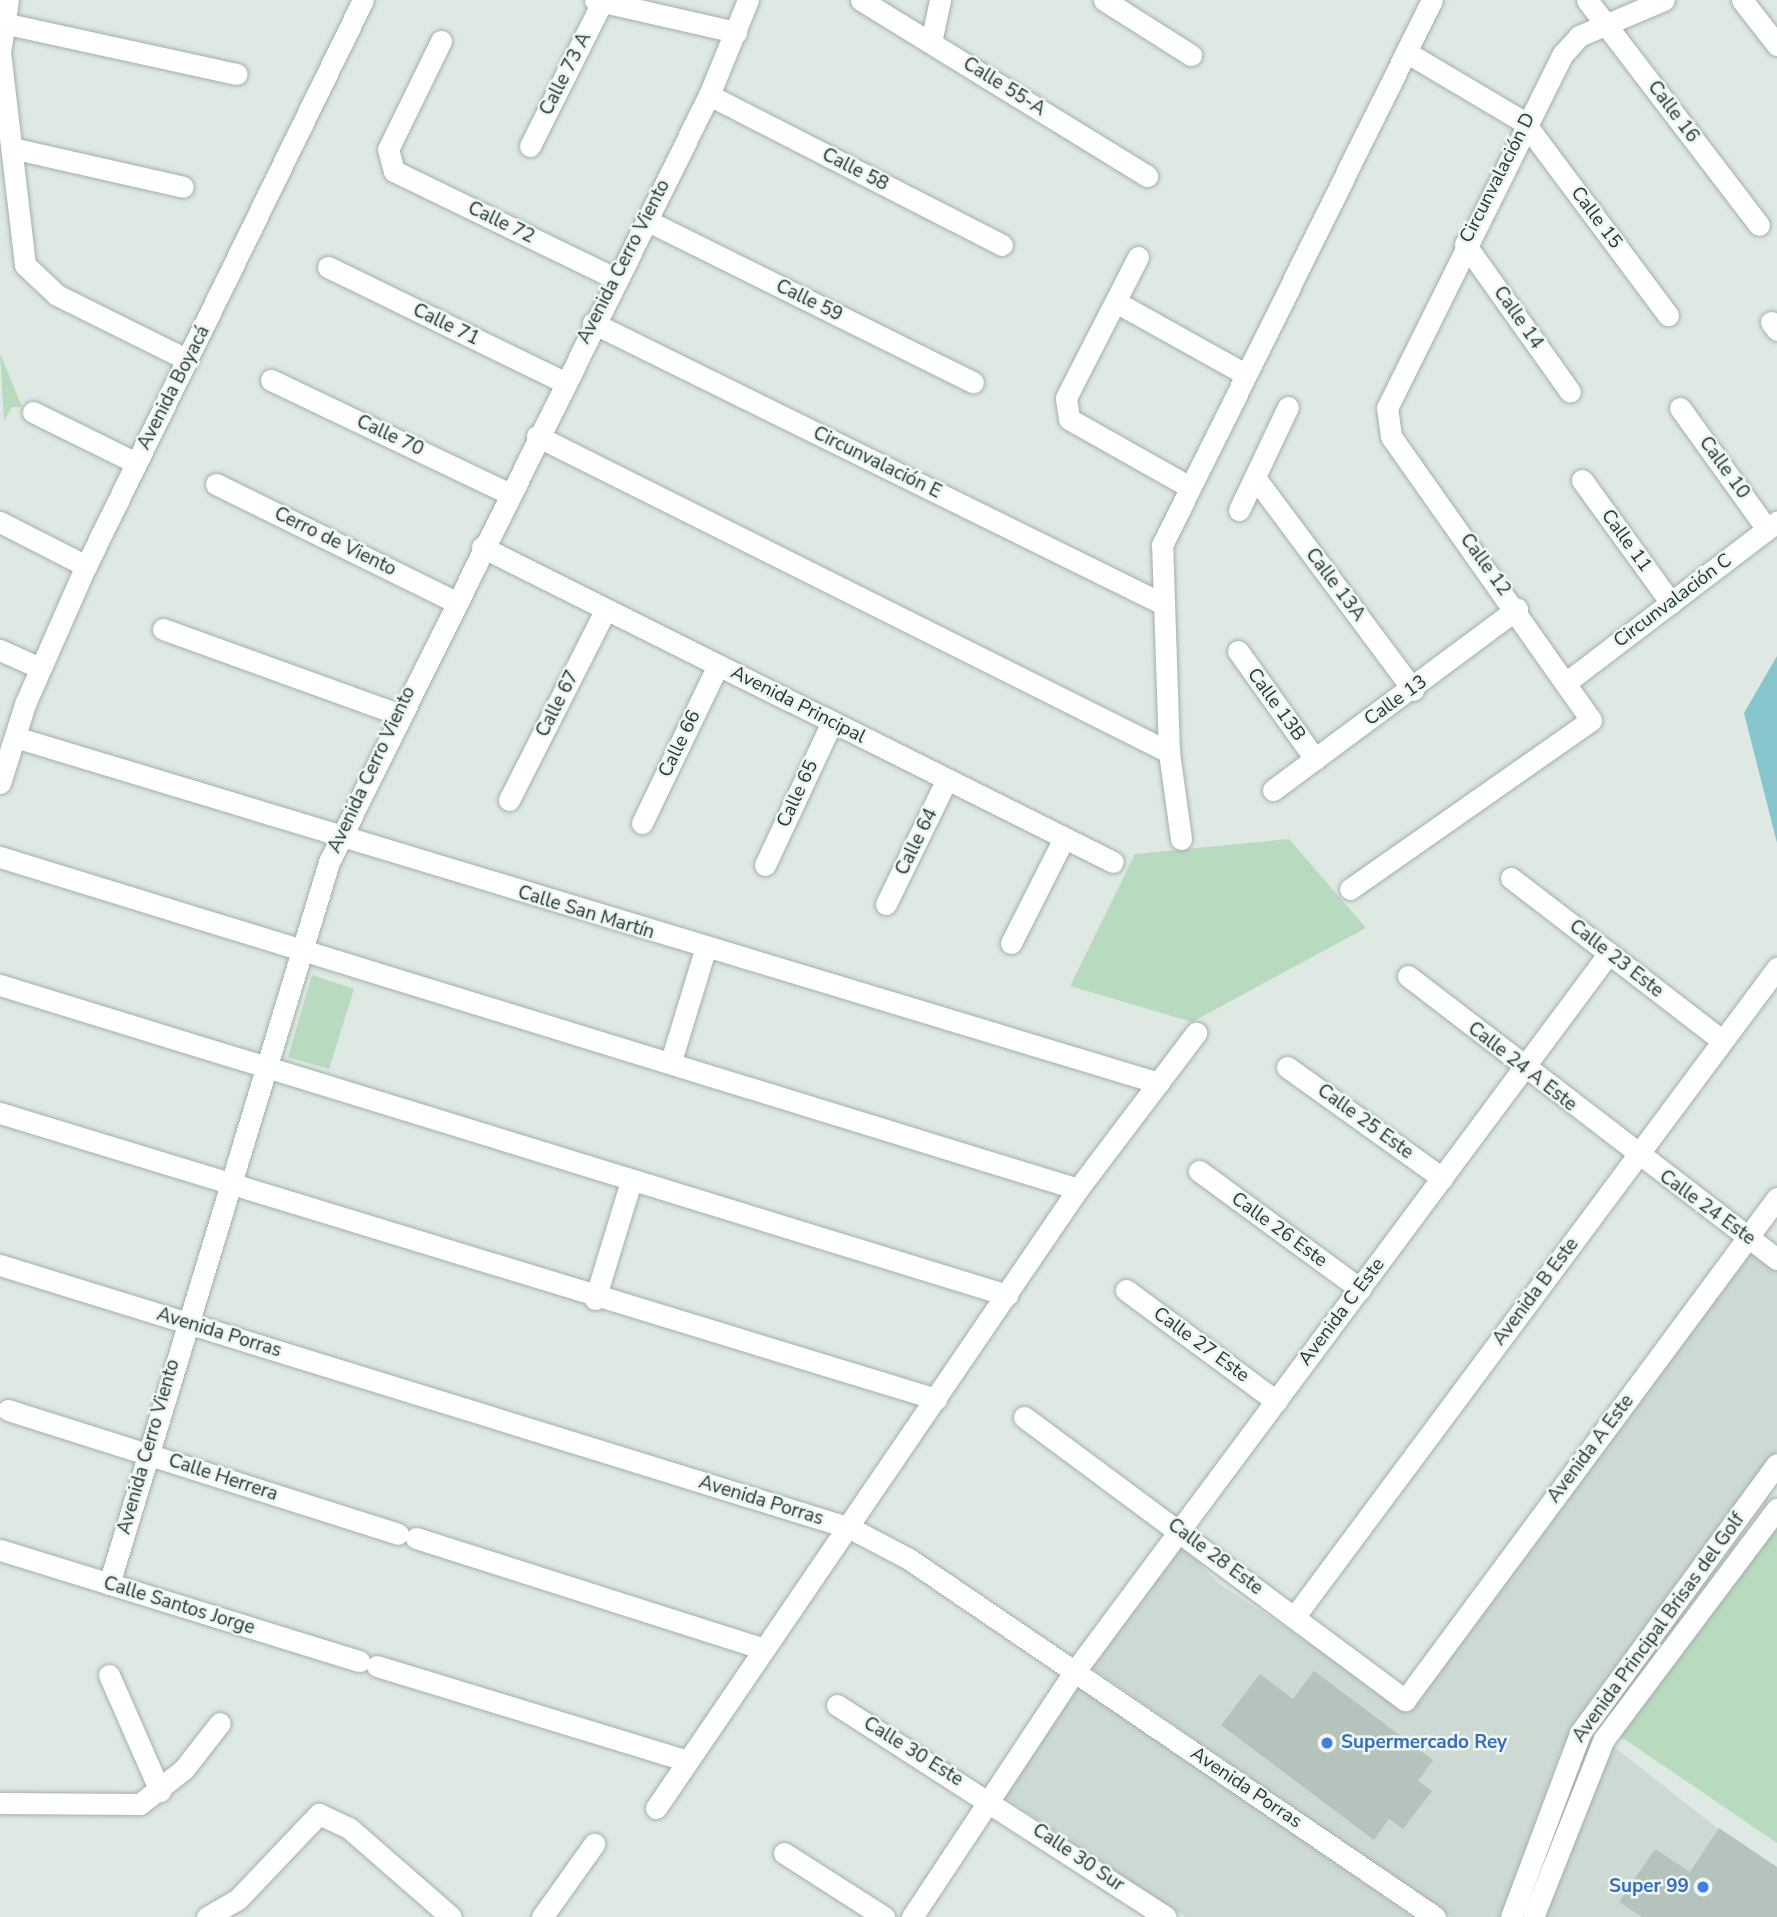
<!DOCTYPE html>
<meta charset="utf-8">
<style>
body{margin:0}
#map{position:relative;width:1777px;height:1917px;overflow:hidden;background:#dee9e4;font-family:"Nunito Sans",sans-serif}
div>[style]{position:absolute}
.built>*{inset:0;background:#cdd9d3}
.green>*{inset:0;background:#b8dabf}
.water>*{inset:0;background:#88c6cd}
.building>*{inset:0;background:#b4c4bd}
.roads{filter:drop-shadow(0 0 2px #a2b0aa) drop-shadow(0 0 2px #a2b0aa)}
.minor>*{height:21px;margin:-10.5px;padding:0 10.5px;transform-origin:10.5px;border-radius:10.5px;background:#fff}
.dots>*{width:19px;height:19px;translate:-50% -50%;box-sizing:border-box;border:4px solid #eff6f2;border-radius:50%}
span{translate:-50% -50%;white-space:nowrap;text-align:center;line-height:1.15;-webkit-text-stroke:5px #eff6f2;paint-order:stroke}
.street-label{font-size:19px;color:#213830}
.shop-label{font-size:19px;color:#366cbe;font-weight:700}
.left{translate:0 -50%;text-align:left}
.right{translate:-100% -50%;text-align:right}
</style>
<div id="map">
<div class="built">
<i style="clip-path:polygon(1752px 1251px,1777px 1269px,1777px 1451px,1560px 1753px,1501px 1917px,1451px 1917px,1092px 1668px,1182px 1545px,1218px 1583px,1411px 1710px)"></i>
<i style="clip-path:polygon(1080px 1684px,1413px 1917px,1185px 1917px,1003px 1796px)"></i>
<i style="clip-path:polygon(1604px 1739px,1777px 1875px,1777px 1917px,1534px 1917px)"></i>
</div>
<div class="green">
<i style="clip-path:polygon(0 353px,22px 407px,12px 407px,4px 421px)"></i>
<i style="clip-path:polygon(1289px 839px,1366px 928px,1192px 1022px,1070px 986px,1135px 854px)"></i>
<i style="clip-path:polygon(312px 975px,354px 989px,329px 1069px,288px 1057px)"></i>
<i style="clip-path:polygon(1777px 1509px,1777px 1843px,1611px 1730px)"></i>
</div>
<div class="water">
<i style="clip-path:polygon(1777px 656px,1777px 843px,1744px 713px)"></i>
</div>
<div class="building">
<i style="clip-path:polygon(1314px 1671px,1433px 1760px,1418px 1781px,1432px 1791px,1403px 1829px,1389px 1819px,1374px 1840px,1221px 1725px,1260px 1674px,1293px 1699px)"></i>
<i style="clip-path:polygon(1719px 1828px,1777px 1867px,1777px 1917px,1642px 1917px,1619px 1902px,1655px 1849px,1690px 1872px)"></i>
</div>
<div class="roads">
<div class="minor">
<i style="left:8px;top:0;width:53px;rotate:98.7deg"></i>
<i style="left:0;top:52px;width:214px;rotate:83.3deg"></i>
<i style="left:25px;top:265px;width:44px;rotate:43.2deg"></i>
<i style="left:57px;top:295px;width:146px;rotate:26.4deg"></i>
<i style="left:595px;top:0;width:145px;rotate:12.8deg"></i>
<i style="left:861px;top:0;width:336px;rotate:31.6deg"></i>
<i style="left:1104px;top:0;width:103px;rotate:32.3deg"></i>
<i style="left:1587px;top:0;width:283px;rotate:52.6deg"></i>
<i style="left:1742px;top:0;width:57px;rotate:52.1deg"></i>
<i style="left:3px;top:23px;width:239px;rotate:12.3deg"></i>
<i style="left:441px;top:41px;width:120px;rotate:116.1deg"></i>
<i style="left:388px;top:149px;width:23px;rotate:75deg"></i>
<i style="left:394px;top:171px;width:247px;rotate:25.9deg"></i>
<i style="left:931px;top:42px;width:43px;rotate:-77.9deg"></i>
<i style="left:1406px;top:52px;width:137px;rotate:30.7deg"></i>
<i style="left:1524px;top:122px;width:241px;rotate:53.3deg"></i>
<i style="left:709px;top:95px;width:329px;rotate:27.1deg"></i>
<i style="left:530px;top:146px;width:161px;rotate:-63.4deg"></i>
<i style="left:12px;top:148px;width:175px;rotate:12.8deg"></i>
<i style="left:646px;top:220px;width:365px;rotate:26.4deg"></i>
<i style="left:1465px;top:244px;width:181px;rotate:54.6deg"></i>
<i style="left:1138px;top:257px;width:158px;rotate:117.1deg"></i>
<i style="left:1066px;top:398px;width:21px;rotate:82deg"></i>
<i style="left:1069px;top:419px;width:137px;rotate:29.4deg"></i>
<i style="left:328px;top:267px;width:263px;rotate:26deg"></i>
<i style="left:1116px;top:302px;width:148px;rotate:29.2deg"></i>
<i style="left:1771px;top:322px;width:10px;rotate:53deg"></i>
<i style="left:593px;top:323px;width:633px;rotate:26.24deg"></i>
<i style="left:271px;top:380px;width:263px;rotate:25.5deg"></i>
<i style="left:1680px;top:408px;width:149px;rotate:54.3deg"></i>
<i style="left:33px;top:412px;width:115px;rotate:26.3deg"></i>
<i style="left:537px;top:436px;width:707px;rotate:26.57deg"></i>
<i style="left:1256px;top:479px;width:263px;rotate:53.3deg"></i>
<i style="left:1582px;top:480px;width:152px;rotate:54.1deg"></i>
<i style="left:216px;top:484px;width:265px;rotate:26.2deg"></i>
<i style="left:1239px;top:510px;width:114px;rotate:-64.6deg"></i>
<i style="left:0;top:522px;width:97px;rotate:27.1deg"></i>
<i style="left:482px;top:547px;width:705px;rotate:26.53deg"></i>
<i style="left:163px;top:629px;width:250px;rotate:19.9deg"></i>
<i style="left:0;top:650px;width:44px;rotate:24.2deg"></i>
<i style="left:1238px;top:651px;width:133px;rotate:54.5deg"></i>
<i style="left:1568px;top:681px;width:263px;rotate:-37.3deg"></i>
<i style="left:15px;top:737px;width:1195px;rotate:16.83deg"></i>
<i style="left:0;top:783px;width:83px;rotate:-72.4deg"></i>
<i style="left:25px;top:704px;width:151px;rotate:-66.2deg"></i>
<i style="left:86px;top:566px;width:630px;rotate:-63.92deg"></i>
<i style="left:1273px;top:790px;width:304px;rotate:-36.6deg"></i>
<i style="left:509px;top:800px;width:214px;rotate:-63.1deg"></i>
<i style="left:642px;top:823px;width:175px;rotate:-64.3deg"></i>
<i style="left:1181px;top:839px;width:88px;rotate:-97.9deg"></i>
<i style="left:1169px;top:752px;width:207px;rotate:-91.9deg"></i>
<i style="left:1162px;top:545px;width:608px;rotate:-63.65deg"></i>
<i style="left:0;top:857px;width:1128px;rotate:17.12deg"></i>
<i style="left:765px;top:865px;width:158px;rotate:-64.9deg"></i>
<i style="left:1511px;top:878px;width:265px;rotate:37.6deg"></i>
<i style="left:1350px;top:889px;width:294px;rotate:-35deg"></i>
<i style="left:1591px;top:720px;width:347px;rotate:-125.2deg"></i>
<i style="left:1391px;top:436px;width:28px;rotate:-98deg"></i>
<i style="left:1387px;top:408px;width:395px;rotate:-63.6deg"></i>
<i style="left:1563px;top:54px;width:24px;rotate:-48deg"></i>
<i style="left:1579px;top:36px;width:92px;rotate:-23deg"></i>
<i style="left:886px;top:904px;width:139px;rotate:-64deg"></i>
<i style="left:1011px;top:943px;width:118px;rotate:-63.2deg"></i>
<i style="left:1408px;top:976px;width:465px;rotate:37.5deg"></i>
<i style="left:0;top:985px;width:1054px;rotate:17.11deg"></i>
<i style="left:671px;top:1061px;width:116px;rotate:-73deg"></i>
<i style="left:1287px;top:1067px;width:191px;rotate:35.6deg"></i>
<i style="left:0;top:1113px;width:979px;rotate:16.99deg"></i>
<i style="left:1199px;top:1171px;width:200px;rotate:36.2deg"></i>
<i style="left:0;top:1265px;width:890px;rotate:17.19deg"></i>
<i style="left:850px;top:1528px;width:67px;rotate:27.7deg"></i>
<i style="left:909px;top:1559px;width:636px;rotate:34.24deg"></i>
<i style="left:1126px;top:1290px;width:187px;rotate:36.5deg"></i>
<i style="left:595px;top:1299px;width:123px;rotate:-73deg"></i>
<i style="left:8px;top:1410px;width:409px;rotate:17.6deg"></i>
<i style="left:1024px;top:1417px;width:475px;rotate:36.6deg"></i>
<i style="left:1405px;top:1700px;width:625px;rotate:-53.46deg"></i>
<i style="left:416px;top:1538px;width:364px;rotate:17.7deg"></i>
<i style="left:0;top:1550px;width:376px;rotate:17.2deg"></i>
<i style="left:109px;top:1584px;width:755px;rotate:-73.05deg"></i>
<i style="left:329px;top:862px;width:856px;rotate:-63.64deg"></i>
<i style="left:709px;top:95px;width:103px;rotate:-67.7deg"></i>
<i style="left:1295px;top:1616px;width:808px;rotate:-53.36deg"></i>
<i style="left:377px;top:1666px;width:324px;rotate:17deg"></i>
<i style="left:109px;top:1675px;width:127px;rotate:66.3deg"></i>
<i style="left:837px;top:1705px;width:391px;rotate:32.8deg"></i>
<i style="left:0;top:1803px;width:140px;rotate:0.4deg"></i>
<i style="left:140px;top:1804px;width:56px;rotate:-38.5deg"></i>
<i style="left:184px;top:1769px;width:58px;rotate:-52deg"></i>
<i style="left:656px;top:1808px;width:749px;rotate:-55.72deg"></i>
<i style="left:1078px;top:1189px;width:196px;rotate:-52.9deg"></i>
<i style="left:784px;top:1853px;width:119px;rotate:32.6deg"></i>
<i style="left:207px;top:1917px;width:34px;rotate:-30deg"></i>
<i style="left:237px;top:1900px;width:119px;rotate:-46.4deg"></i>
<i style="left:319px;top:1814px;width:33px;rotate:25deg"></i>
<i style="left:349px;top:1828px;width:135px;rotate:41.1deg"></i>
<i style="left:542px;top:1917px;width:90px;rotate:-54.5deg"></i>
<i style="left:912px;top:1917px;width:295px;rotate:-56.5deg"></i>
<i style="left:1075px;top:1671px;width:895px;rotate:-53.36deg"></i>
<i style="left:1511px;top:1917px;width:197px;rotate:-69.4deg"></i>
<i style="left:1580px;top:1733px;width:333px;rotate:-53.8deg"></i>
<i style="left:1533px;top:1917px;width:192px;rotate:-68.3deg"></i>
<i style="left:1604px;top:1739px;width:288px;rotate:-53.1deg"></i>
</div>
</div>
<div class="dots">
<i style="left:1327px;top:1743px;background:#3f7fe0"></i>
<i style="left:1703px;top:1887px;background:#3f7fe0"></i>
</div>
<div class="street-label">
<span style="left:566px;top:74px;rotate:-63deg">Calle 73 A</span>
<span style="left:1004px;top:87px;rotate:32deg">Calle 55-A</span>
<span style="left:1673px;top:112px;rotate:53deg">Calle 16</span>
<span style="left:855px;top:170px;rotate:27deg">Calle 58</span>
<span style="left:1498px;top:178px;rotate:-63deg">Circunvalación D</span>
<span style="left:1596px;top:218px;rotate:53deg">Calle 15</span>
<span style="left:501px;top:223px;rotate:26deg">Calle 72</span>
<span style="left:624px;top:262px;rotate:-63deg">Avenida Cerro Viento</span>
<span style="left:809px;top:301px;rotate:26deg">Calle 59</span>
<span style="left:1518px;top:318px;rotate:55deg">Calle 14</span>
<span style="left:446px;top:325px;rotate:26deg">Calle 71</span>
<span style="left:174px;top:388px;rotate:-63deg">Avenida Boyacá</span>
<span style="left:390px;top:436px;rotate:25deg">Calle 70</span>
<span style="left:877px;top:463px;rotate:26deg">Circunvalación E</span>
<span style="left:1724px;top:468px;rotate:54deg">Calle 10</span>
<span style="left:1626px;top:541px;rotate:54deg">Calle 11</span>
<span style="left:335px;top:542px;rotate:26deg">Cerro de Viento</span>
<span style="left:1485px;top:565px;rotate:54deg">Calle 12</span>
<span style="left:1335px;top:585px;rotate:53deg">Calle 13A</span>
<span style="left:1673px;top:601px;rotate:-37deg">Circunvalación C</span>
<span style="left:1396px;top:701px;rotate:-36deg">Calle 13</span>
<span style="left:558px;top:704px;rotate:-63deg">Calle 67</span>
<span style="left:798px;top:705px;rotate:27deg">Avenida Principal</span>
<span style="left:1276px;top:705px;rotate:54deg">Calle 13B</span>
<span style="left:680px;top:744px;rotate:-64deg">Calle 66</span>
<span style="left:372px;top:770px;rotate:-65deg">Avenida Cerro Viento</span>
<span style="left:798px;top:794px;rotate:-65deg">Calle 65</span>
<span style="left:917px;top:842px;rotate:-64deg">Calle 64</span>
<span style="left:586px;top:913px;rotate:17deg">Calle San Martín</span>
<span style="left:1616px;top:959px;rotate:38deg">Calle 23 Este</span>
<span style="left:1522px;top:1067px;rotate:38deg">Calle 24 A Este</span>
<span style="left:1365px;top:1122px;rotate:36deg">Calle 25 Este</span>
<span style="left:1707px;top:1208px;rotate:36deg">Calle 24 Este</span>
<span style="left:1279px;top:1230px;rotate:36deg">Calle 26 Este</span>
<span style="left:1536px;top:1292px;rotate:-53deg">Avenida B Este</span>
<span style="left:1342px;top:1312px;rotate:-53deg">Avenida C Este</span>
<span style="left:219px;top:1333px;rotate:17deg">Avenida Porras</span>
<span style="left:1201px;top:1345px;rotate:36deg">Calle 27 Este</span>
<span style="left:149px;top:1447px;rotate:-74deg">Avenida Cerro Viento</span>
<span style="left:1591px;top:1449px;rotate:-53deg">Avenida A Este</span>
<span style="left:223px;top:1478px;rotate:18deg">Calle Herrera</span>
<span style="left:761px;top:1501px;rotate:17deg">Avenida Porras</span>
<span style="left:1215px;top:1557px;rotate:37deg">Calle 28 Este</span>
<span style="left:179px;top:1606px;rotate:17deg">Calle Santos Jorge</span>
<span style="left:1659px;top:1628px;rotate:-54deg">Avenida Principal Brisas del Golf</span>
<span style="left:913px;top:1752px;rotate:32deg">Calle 30 Este</span>
<span style="left:1246px;top:1788px;rotate:34deg">Avenida Porras</span>
<span style="left:1078px;top:1858px;rotate:34deg">Calle 30 Sur</span>
</div>
<div class="shop-label">
<span class="left" style="left:1341px;top:1743px">Supermercado Rey</span>
<span class="right" style="left:1689px;top:1887px">Super 99</span>
</div>
</div>
